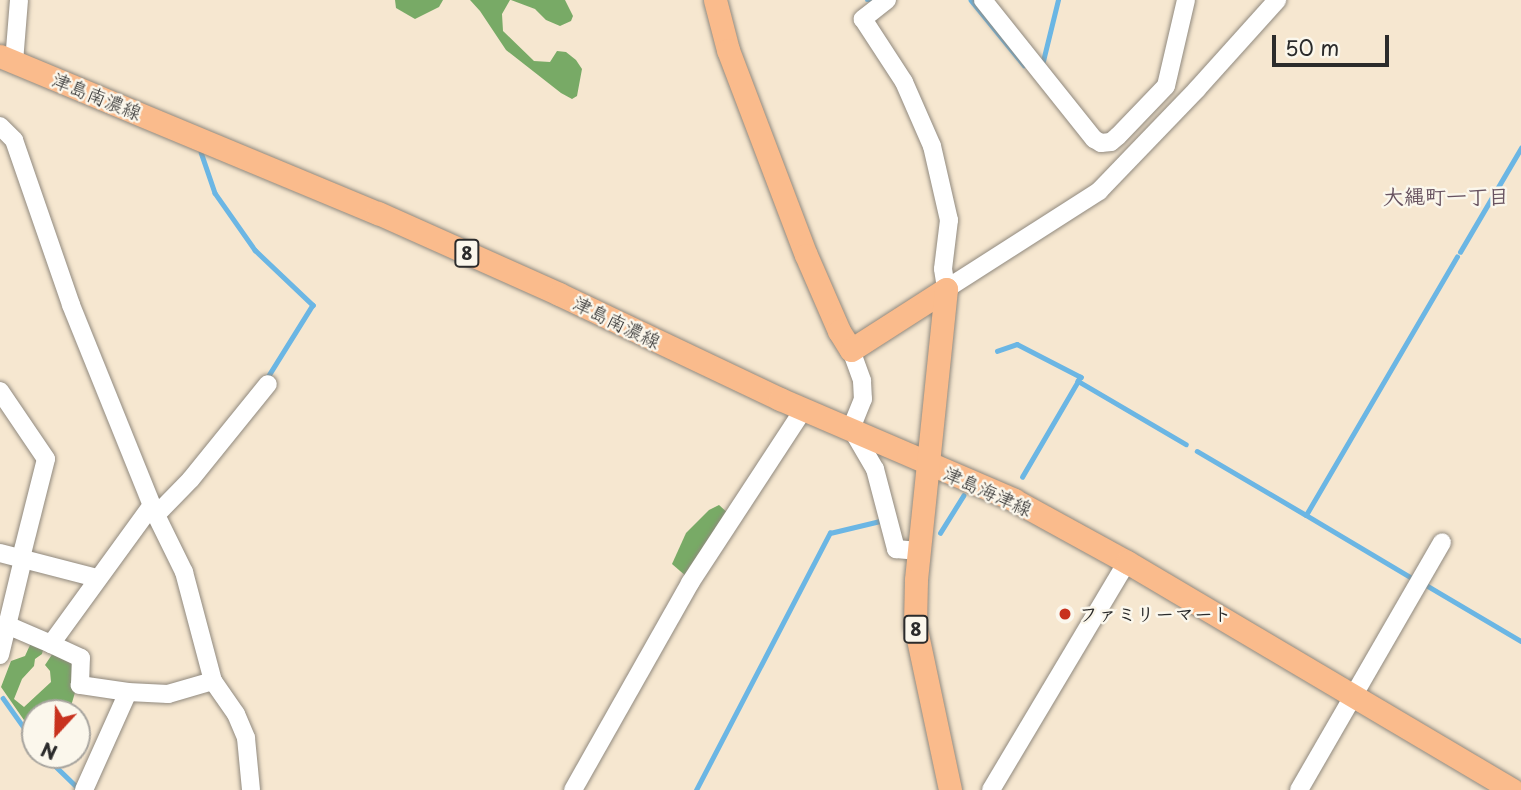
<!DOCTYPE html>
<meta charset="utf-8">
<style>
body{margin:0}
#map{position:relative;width:1521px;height:790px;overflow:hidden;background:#f6e7d0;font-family:"Playpen Sans","Klee One",sans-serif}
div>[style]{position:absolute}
.forest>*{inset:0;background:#78aa66}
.stream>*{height:4.5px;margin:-2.25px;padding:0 2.25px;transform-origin:2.25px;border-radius:2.25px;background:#6bb6e4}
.roads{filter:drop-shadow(0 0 2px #90897e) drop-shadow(0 0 2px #90897e)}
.minor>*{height:18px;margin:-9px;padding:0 9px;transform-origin:9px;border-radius:9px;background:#fff}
.major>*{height:23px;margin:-11.5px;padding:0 11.5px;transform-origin:11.5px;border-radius:11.5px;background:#fabb8c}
.dots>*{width:19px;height:19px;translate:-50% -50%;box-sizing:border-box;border:4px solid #fbf7ec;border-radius:50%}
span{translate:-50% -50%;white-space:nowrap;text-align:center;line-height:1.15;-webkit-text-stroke:5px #fbf7ec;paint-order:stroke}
.shield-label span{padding:2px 5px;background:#fbf7ec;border:2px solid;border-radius:5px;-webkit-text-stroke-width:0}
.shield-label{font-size:18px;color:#2b2b2b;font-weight:700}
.street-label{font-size:19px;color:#2b2b2b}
.poi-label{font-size:19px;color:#2b2b2b;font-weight:700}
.left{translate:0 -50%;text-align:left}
.neighbourhood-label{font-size:21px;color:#685360;font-weight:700}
.north{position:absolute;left:21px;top:699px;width:70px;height:70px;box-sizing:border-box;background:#fbf7ec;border:2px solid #a8a59f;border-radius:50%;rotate:202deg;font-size:19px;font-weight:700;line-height:28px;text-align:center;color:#2b2b2b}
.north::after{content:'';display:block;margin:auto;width:24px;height:32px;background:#c8321e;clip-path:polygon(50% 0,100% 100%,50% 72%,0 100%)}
.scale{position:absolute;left:1272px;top:35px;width:117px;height:32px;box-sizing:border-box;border:4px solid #2b2b2b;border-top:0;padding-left:9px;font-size:21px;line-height:24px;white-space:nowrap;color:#2b2b2b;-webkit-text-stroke:5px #fbf7ec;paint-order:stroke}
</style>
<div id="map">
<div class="forest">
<i style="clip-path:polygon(395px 0,443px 0,439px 7px,415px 19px,396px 8px)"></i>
<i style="clip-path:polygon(470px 0,510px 0,502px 14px,503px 31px,534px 61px,550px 62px,557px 51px,566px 52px,576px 60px,582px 69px,577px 96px,572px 99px,561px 93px,506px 50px,480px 11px)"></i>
<i style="clip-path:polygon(511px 0,565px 0,573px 16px,571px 21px,560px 26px,546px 20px,535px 9px)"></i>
<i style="clip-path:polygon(719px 505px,729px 514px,687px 577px,672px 564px,686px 533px,709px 510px)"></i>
<i style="clip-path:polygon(38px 644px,43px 650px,42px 654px,35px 659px,34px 666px,22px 679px,14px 699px,24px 707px,51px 682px,50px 671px,45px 665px,55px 650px,78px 661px,76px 689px,69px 713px,35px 713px,35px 736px,1px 687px,11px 661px,25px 656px,30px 645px)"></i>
</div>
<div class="stream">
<i style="left:867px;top:0;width:4px"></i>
<i style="left:971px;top:0;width:84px;rotate:50.8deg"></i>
<i style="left:1043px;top:61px;width:63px;rotate:-76.2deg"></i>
<i style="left:201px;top:152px;width:43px;rotate:71.1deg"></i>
<i style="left:215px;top:193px;width:70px;rotate:54.9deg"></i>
<i style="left:255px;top:250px;width:80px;rotate:43.5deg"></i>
<i style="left:313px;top:305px;width:87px;rotate:121.9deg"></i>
<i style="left:1460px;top:252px;width:121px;rotate:-59.6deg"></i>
<i style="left:997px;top:351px;width:21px;rotate:-19deg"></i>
<i style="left:1017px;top:344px;width:72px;rotate:27.3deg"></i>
<i style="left:1081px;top:377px;width:5px;rotate:127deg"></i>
<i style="left:1197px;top:451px;width:126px;rotate:30.4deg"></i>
<i style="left:1306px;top:515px;width:299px;rotate:-59.7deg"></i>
<i style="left:1022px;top:477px;width:111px;rotate:-59.7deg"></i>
<i style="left:1078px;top:381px;width:125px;rotate:30.3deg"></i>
<i style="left:1306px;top:515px;width:126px;rotate:30.7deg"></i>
<i style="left:940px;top:533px;width:44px;rotate:-58.1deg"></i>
<i style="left:1426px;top:585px;width:110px;rotate:30.5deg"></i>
<i style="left:3px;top:698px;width:55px;rotate:54.6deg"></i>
<i style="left:44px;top:755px;width:47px;rotate:44.1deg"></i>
<i style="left:696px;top:790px;width:290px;rotate:-62.5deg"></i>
<i style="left:830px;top:533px;width:51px;rotate:-13.5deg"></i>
</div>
<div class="roads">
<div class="minor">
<i style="left:887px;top:0;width:31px;rotate:142deg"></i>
<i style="left:863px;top:19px;width:75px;rotate:56.9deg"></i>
<i style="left:904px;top:82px;width:70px;rotate:66.4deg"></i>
<i style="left:932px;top:146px;width:76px;rotate:77.1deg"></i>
<i style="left:949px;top:220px;width:49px;rotate:97deg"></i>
<i style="left:943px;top:269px;width:20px;rotate:81deg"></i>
<i style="left:946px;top:289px;width:182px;rotate:-32.6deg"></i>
<i style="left:1099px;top:191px;width:141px;rotate:-46.1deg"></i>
<i style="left:1197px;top:89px;width:120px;rotate:-48deg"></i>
<i style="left:983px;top:0;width:178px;rotate:51.4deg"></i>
<i style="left:1094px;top:139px;width:8px;rotate:30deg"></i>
<i style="left:1101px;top:143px;width:10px;rotate:-6deg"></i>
<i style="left:1111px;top:142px;width:9px;rotate:-41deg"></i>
<i style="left:1118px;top:136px;width:69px;rotate:-46.2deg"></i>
<i style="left:1166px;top:86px;width:88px;rotate:-76.9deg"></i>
<i style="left:14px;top:62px;width:62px;rotate:-85.4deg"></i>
<i style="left:0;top:126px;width:20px;rotate:45deg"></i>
<i style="left:14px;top:140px;width:175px;rotate:70.9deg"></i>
<i style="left:71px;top:305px;width:227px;rotate:68deg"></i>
<i style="left:156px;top:515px;width:64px;rotate:63.8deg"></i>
<i style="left:184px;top:572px;width:113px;rotate:75.1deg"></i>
<i style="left:213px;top:681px;width:40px;rotate:55.1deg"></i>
<i style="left:236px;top:714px;width:26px;rotate:67deg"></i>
<i style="left:246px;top:738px;width:52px;rotate:84.5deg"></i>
<i style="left:851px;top:350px;width:33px;rotate:70deg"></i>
<i style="left:862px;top:381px;width:18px;rotate:87deg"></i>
<i style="left:863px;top:399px;width:31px;rotate:112deg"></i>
<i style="left:851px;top:428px;width:48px;rotate:59.7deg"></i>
<i style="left:875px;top:469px;width:83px;rotate:75.3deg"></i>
<i style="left:896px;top:549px;width:23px;rotate:5deg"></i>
<i style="left:0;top:391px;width:82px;rotate:55.9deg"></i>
<i style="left:46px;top:459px;width:102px;rotate:104.2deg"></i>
<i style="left:156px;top:515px;width:50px;rotate:-45.8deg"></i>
<i style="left:191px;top:479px;width:122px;rotate:-51deg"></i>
<i style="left:0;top:553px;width:100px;rotate:14.5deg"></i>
<i style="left:7px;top:625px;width:48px;rotate:23.4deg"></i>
<i style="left:0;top:655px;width:99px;rotate:-76.5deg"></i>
<i style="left:128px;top:692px;width:40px;rotate:2.9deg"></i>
<i style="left:168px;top:694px;width:47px;rotate:-16.1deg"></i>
<i style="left:84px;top:790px;width:107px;rotate:-65.8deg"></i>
<i style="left:128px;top:692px;width:49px;rotate:-171.7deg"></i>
<i style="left:80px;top:685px;width:27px;rotate:-88deg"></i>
<i style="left:81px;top:658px;width:33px;rotate:-155deg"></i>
<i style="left:51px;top:644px;width:172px;rotate:-54deg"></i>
<i style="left:573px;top:790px;width:238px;rotate:-60.5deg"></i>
<i style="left:690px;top:583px;width:208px;rotate:-56.8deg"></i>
<i style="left:991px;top:790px;width:265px;rotate:-59.2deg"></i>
<i style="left:1299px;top:790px;width:286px;rotate:-60deg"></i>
</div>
<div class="major">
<i style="left:715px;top:0;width:52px;rotate:75.4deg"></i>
<i style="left:728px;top:50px;width:219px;rotate:69.2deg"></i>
<i style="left:806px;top:255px;width:83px;rotate:66.5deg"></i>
<i style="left:839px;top:331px;width:22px;rotate:58deg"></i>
<i style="left:851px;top:350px;width:113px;rotate:-32.7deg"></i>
<i style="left:0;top:56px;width:409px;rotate:22.6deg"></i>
<i style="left:378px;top:213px;width:198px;rotate:24.1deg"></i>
<i style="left:559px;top:294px;width:245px;rotate:25.4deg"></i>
<i style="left:780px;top:399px;width:255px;rotate:23.3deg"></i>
<i style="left:1014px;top:500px;width:129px;rotate:28.8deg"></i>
<i style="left:1127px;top:562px;width:448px;rotate:30.6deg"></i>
<i style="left:946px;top:289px;width:293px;rotate:95.9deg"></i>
<i style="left:916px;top:580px;width:45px;rotate:91.3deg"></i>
<i style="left:915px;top:625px;width:169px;rotate:78deg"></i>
</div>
</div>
<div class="dots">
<i style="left:1065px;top:614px;background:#c8321e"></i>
</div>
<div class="shield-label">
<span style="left:467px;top:253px">8</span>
<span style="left:916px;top:629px">8</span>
</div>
<div class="street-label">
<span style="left:97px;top:96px;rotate:22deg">津島南濃線</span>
<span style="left:617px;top:322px;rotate:26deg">津島南濃線</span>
<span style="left:988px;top:491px;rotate:24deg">津島海津線</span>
</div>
<div class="poi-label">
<span class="left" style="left:1079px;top:614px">ファミリーマート</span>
</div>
<div class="neighbourhood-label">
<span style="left:1446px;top:195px">大縄町一丁目</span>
</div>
<div class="north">N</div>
<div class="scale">50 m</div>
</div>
